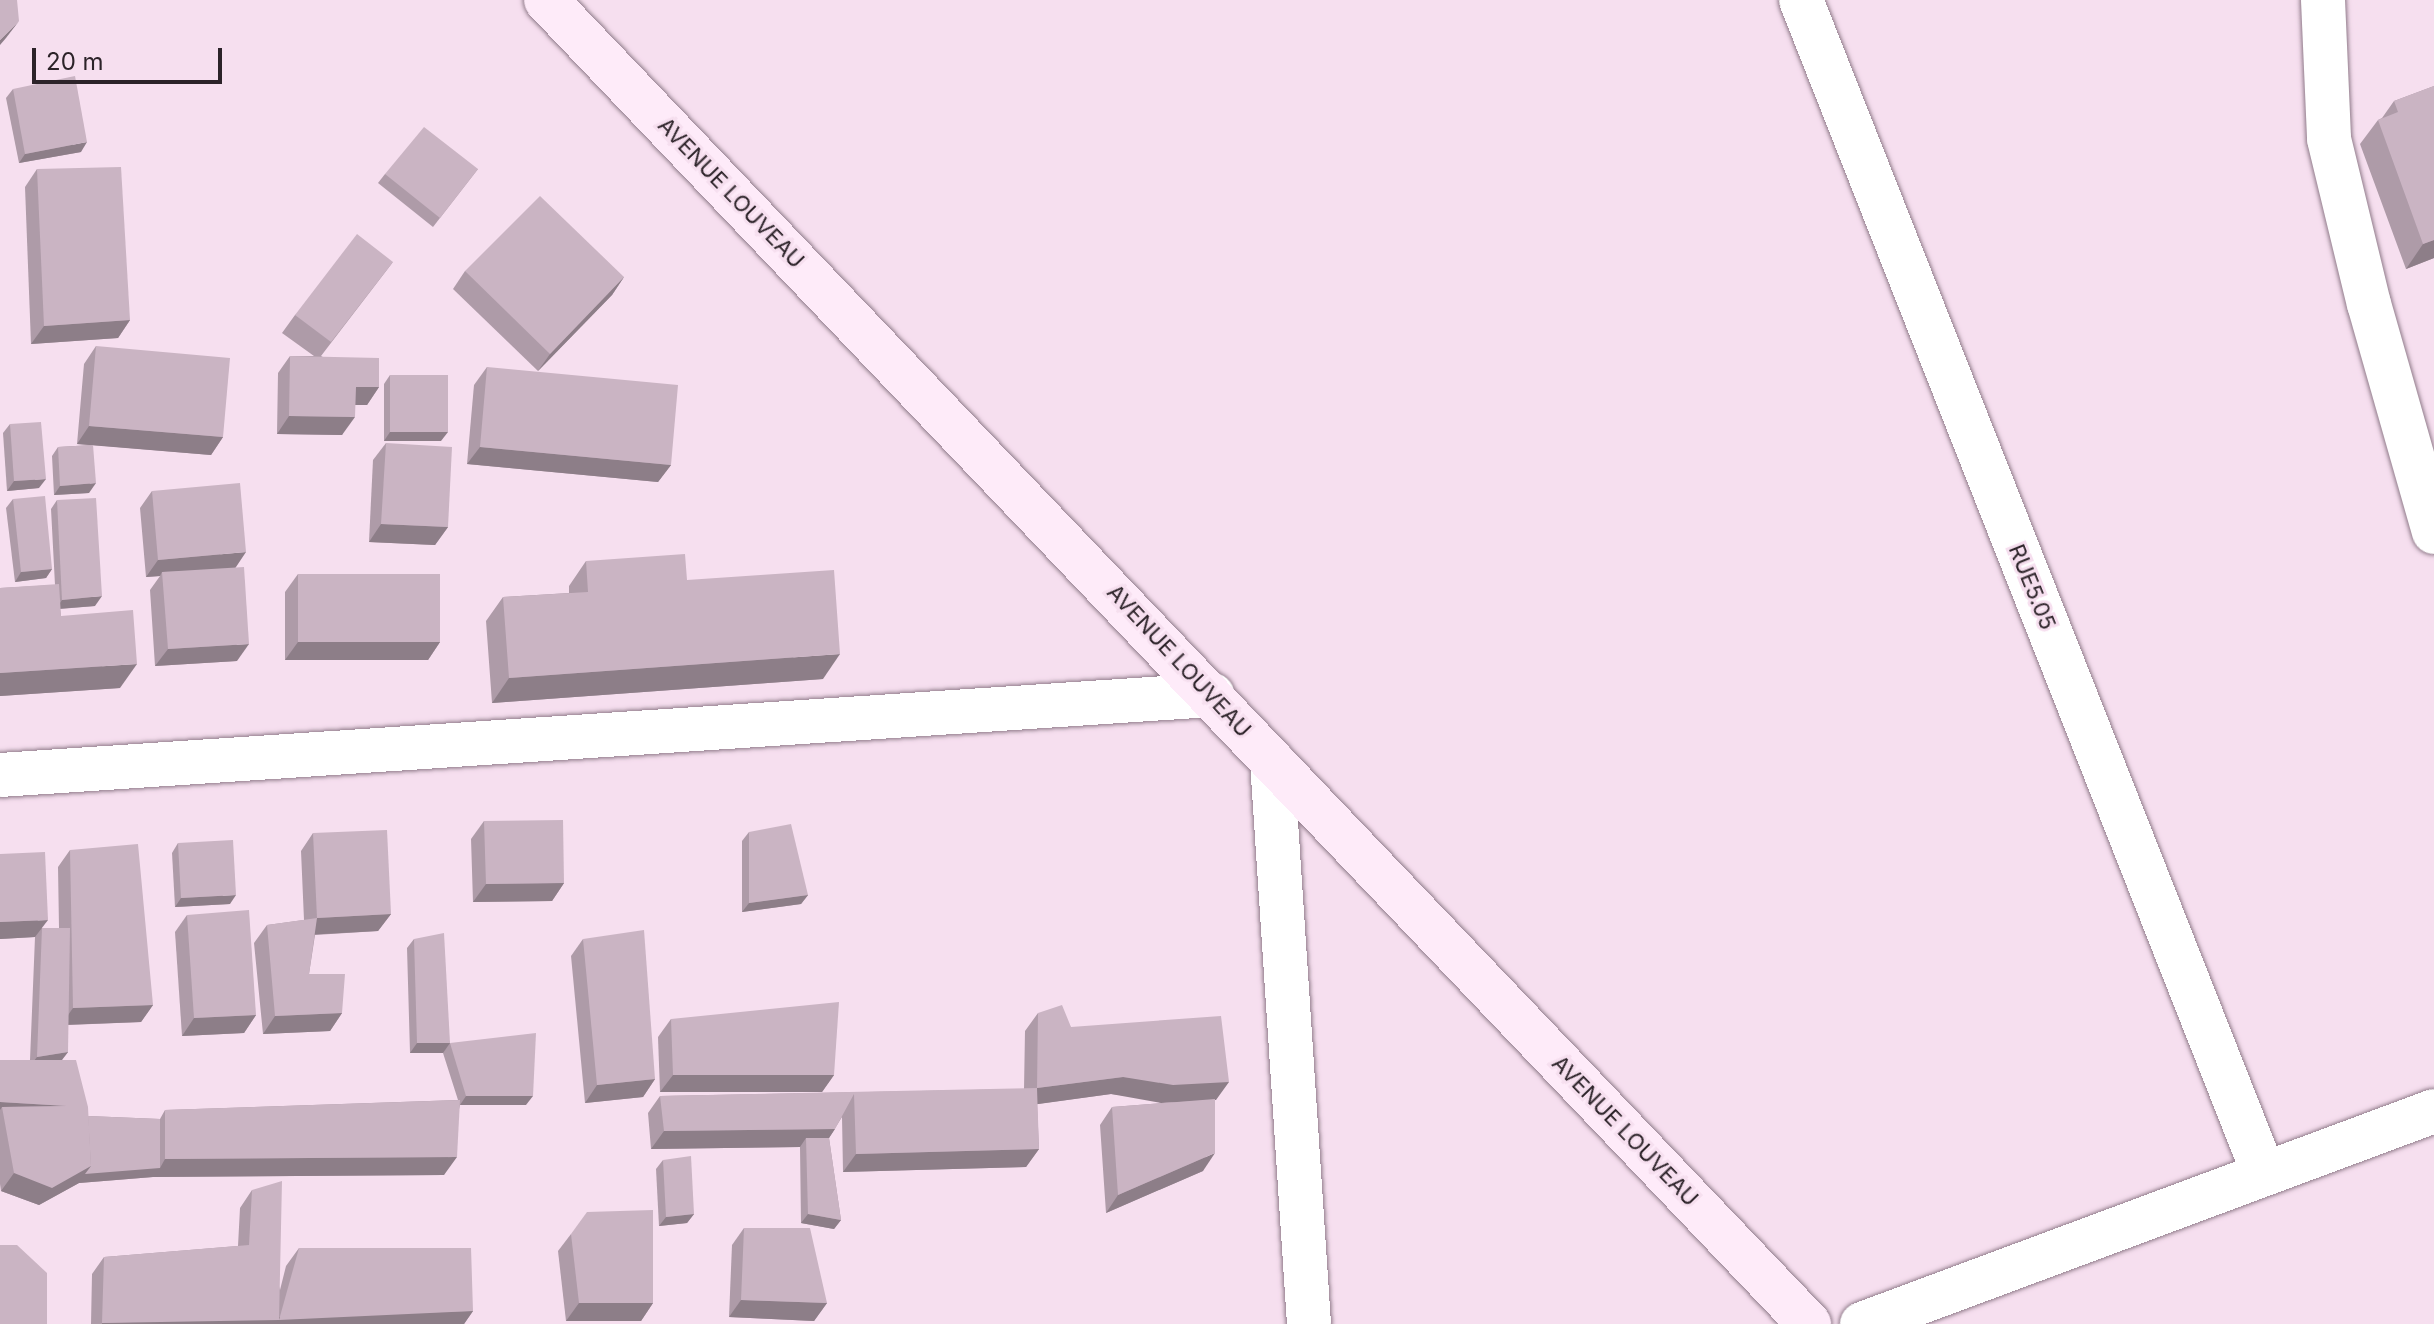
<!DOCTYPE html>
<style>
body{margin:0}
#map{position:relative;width:2434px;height:1324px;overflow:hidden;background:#f6dfef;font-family:Inter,sans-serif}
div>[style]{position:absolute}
.roads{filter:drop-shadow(0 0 2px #917c8b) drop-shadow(0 0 2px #917c8b)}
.minor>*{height:44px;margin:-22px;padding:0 22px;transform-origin:22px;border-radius:22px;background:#fff}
.secondary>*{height:44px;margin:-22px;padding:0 22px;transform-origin:22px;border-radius:22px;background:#feebf9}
.wall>*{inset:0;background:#ae9ba8}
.shaded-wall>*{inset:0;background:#8d7e88}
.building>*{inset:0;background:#cab4c3}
span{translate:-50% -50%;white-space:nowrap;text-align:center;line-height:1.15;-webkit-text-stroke:6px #f6dfef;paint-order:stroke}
.street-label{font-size:22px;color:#2c2329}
.scale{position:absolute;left:32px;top:48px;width:190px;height:36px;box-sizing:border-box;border:4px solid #2c2329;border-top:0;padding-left:10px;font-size:24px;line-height:28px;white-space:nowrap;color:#2c2329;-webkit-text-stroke:6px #f6dfef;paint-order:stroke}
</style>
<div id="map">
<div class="roads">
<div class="minor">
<i style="left:1801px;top:0;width:1262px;rotate:68.48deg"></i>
<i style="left:2323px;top:0;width:139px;rotate:87.5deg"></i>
<i style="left:2329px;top:139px;width:170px;rotate:76.4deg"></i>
<i style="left:2369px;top:304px;width:237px;rotate:74.1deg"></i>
<i style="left:1272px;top:761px;width:564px;rotate:86.24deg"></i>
<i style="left:0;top:775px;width:1215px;rotate:-3.78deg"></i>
<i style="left:1862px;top:1324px;width:610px;rotate:-20.42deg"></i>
</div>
<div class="secondary">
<i style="left:546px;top:0;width:1830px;rotate:46.35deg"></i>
</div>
</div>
<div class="wall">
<i style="clip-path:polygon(2434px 86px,2434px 258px,2406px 269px,2360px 144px,2378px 120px,2382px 118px,2394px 101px)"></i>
<i style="clip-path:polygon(13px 89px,81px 152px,19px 163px,6px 98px)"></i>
<i style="clip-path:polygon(37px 169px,130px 320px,118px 338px,31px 344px,25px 187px)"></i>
<i style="clip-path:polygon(478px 169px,433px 227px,378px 183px,385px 174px)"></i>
<i style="clip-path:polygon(393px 262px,321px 356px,379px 387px,367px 405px,355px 405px,342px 435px,277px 434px,278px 373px,290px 356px,314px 356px,282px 333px,295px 315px)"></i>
<i style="clip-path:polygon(465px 271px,624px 277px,612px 295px,538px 371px,453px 289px)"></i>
<i style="clip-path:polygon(96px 346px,223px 437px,211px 455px,93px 445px,89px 493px,54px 495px,52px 456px,58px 447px,92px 445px,77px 444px,84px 364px)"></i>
<i style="clip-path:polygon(487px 367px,671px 465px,658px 482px,467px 464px,474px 385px)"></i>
<i style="clip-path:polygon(390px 375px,441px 441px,384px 441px,384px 384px)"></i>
<i style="clip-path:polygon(10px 424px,39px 488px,7px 491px,3px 433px)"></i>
<i style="clip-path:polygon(386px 443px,448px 527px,435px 545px,369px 542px,373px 460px)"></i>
<i style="clip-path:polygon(152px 491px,235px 568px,237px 661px,155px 666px,150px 590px,160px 576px,146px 577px,140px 508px)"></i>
<i style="clip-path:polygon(13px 499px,52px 569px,46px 578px,15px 582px,6px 508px)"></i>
<i style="clip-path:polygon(57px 500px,95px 606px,60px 609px,61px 616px,120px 688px,0 696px,0 588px,55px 585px,51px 509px)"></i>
<i style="clip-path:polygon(586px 561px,687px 580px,823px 679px,492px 703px,486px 621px,503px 597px,569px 593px,569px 586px)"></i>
<i style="clip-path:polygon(298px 574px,440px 642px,428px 660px,285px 660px,285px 592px)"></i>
<i style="clip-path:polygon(484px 821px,564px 883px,552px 901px,473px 902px,471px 839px)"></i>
<i style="clip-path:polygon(749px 832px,808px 895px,801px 904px,742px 912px,742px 841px)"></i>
<i style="clip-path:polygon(313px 833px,391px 914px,378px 931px,315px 935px,309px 974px,342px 1013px,330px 1031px,263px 1034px,254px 943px,267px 925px,304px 920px,301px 851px)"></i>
<i style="clip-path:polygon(178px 843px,230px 904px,175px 907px,172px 853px)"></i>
<i style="clip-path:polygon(70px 850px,153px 1005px,141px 1022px,68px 1025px,68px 1052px,62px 1060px,88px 1116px,160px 1119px,165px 1110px,458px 1100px,443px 1053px,410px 1053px,407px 948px,414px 939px,450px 1043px,526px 1105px,460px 1105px,444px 1175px,153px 1177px,79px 1183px,39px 1205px,1px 1191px,0 1184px,0 1060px,30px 1060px,35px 937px,0 939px,0 854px,42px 928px,59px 928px,58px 867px)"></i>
<i style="clip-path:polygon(187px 915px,256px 1015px,244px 1033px,182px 1036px,175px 932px)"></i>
<i style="clip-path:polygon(583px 939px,655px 1079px,643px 1097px,585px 1103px,571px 956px)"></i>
<i style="clip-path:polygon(1038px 1013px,1071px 1027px,1216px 1100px,1215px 1100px,1203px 1171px,1106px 1213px,1100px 1125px,1112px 1107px,1176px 1102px,1111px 1094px,1037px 1104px,1039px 1149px,1026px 1167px,843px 1172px,842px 1117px,829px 1138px,841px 1220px,834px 1229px,801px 1223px,800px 1147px,651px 1149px,648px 1113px,660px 1096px,1024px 1089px,1025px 1031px)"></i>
<i style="clip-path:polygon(671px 1019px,834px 1075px,822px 1092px,660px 1092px,658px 1037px)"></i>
<i style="clip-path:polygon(663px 1160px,694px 1214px,687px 1223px,659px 1226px,656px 1169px)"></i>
<i style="clip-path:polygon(252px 1190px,280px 1290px,286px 1266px,299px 1248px,473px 1311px,464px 1324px,91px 1324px,92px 1274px,104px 1257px,238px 1246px,240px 1208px)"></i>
<i style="clip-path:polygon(744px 1228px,827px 1303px,814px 1321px,729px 1317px,732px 1245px)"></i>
<i style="clip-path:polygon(571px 1234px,653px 1303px,641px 1321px,566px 1321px,558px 1251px)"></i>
</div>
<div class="shaded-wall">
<i style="clip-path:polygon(19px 21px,6px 38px,0 45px,0 40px)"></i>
<i style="clip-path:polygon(87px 142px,81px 152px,19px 163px,25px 154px)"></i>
<i style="clip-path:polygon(2434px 240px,2434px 258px,2406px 269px,2423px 244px)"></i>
<i style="clip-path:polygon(624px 277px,612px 295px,538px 371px,550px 354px)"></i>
<i style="clip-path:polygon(130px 320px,118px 338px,31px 344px,44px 326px)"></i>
<i style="clip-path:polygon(356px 387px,379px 387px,367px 405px,343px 405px)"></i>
<i style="clip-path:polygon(289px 416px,355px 417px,342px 435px,277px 434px)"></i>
<i style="clip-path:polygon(89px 426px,223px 437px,211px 455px,77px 444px)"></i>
<i style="clip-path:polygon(390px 432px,448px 432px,441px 441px,384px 441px)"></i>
<i style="clip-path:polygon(480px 447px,671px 465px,658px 482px,467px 464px)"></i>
<i style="clip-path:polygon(46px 479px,39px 488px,7px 491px,14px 481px)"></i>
<i style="clip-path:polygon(96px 483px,89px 493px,54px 495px,60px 486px)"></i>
<i style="clip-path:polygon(381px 524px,448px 527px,435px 545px,369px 542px)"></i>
<i style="clip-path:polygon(246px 552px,234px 570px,162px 572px,160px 576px,146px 577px,158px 560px)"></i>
<i style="clip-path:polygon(52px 569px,46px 578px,15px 582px,21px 572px)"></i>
<i style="clip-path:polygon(102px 596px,95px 606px,56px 609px,62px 600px)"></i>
<i style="clip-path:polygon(298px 642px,440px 642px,428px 660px,285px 660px)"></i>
<i style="clip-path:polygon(249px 644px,237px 661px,155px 666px,168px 649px)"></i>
<i style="clip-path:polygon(840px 654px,823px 679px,492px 703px,509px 678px)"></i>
<i style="clip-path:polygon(137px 664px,120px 688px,0 696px,0 673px)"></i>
<i style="clip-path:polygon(564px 883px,552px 901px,473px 902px,486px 884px)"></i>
<i style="clip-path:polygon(236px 895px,230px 904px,175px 907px,181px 898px)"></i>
<i style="clip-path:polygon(808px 895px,801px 904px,742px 912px,749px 903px)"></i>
<i style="clip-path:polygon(391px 914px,378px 931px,305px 935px,317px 918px)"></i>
<i style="clip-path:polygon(48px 920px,35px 937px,0 939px,0 922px)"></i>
<i style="clip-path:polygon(153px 1005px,141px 1022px,61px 1025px,73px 1008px)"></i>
<i style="clip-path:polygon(342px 1013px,330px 1031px,263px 1034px,275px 1016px)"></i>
<i style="clip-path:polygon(256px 1015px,244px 1033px,182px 1036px,194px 1018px)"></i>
<i style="clip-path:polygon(417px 1043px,450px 1043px,443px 1053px,410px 1053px)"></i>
<i style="clip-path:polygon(68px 1052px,61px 1061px,30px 1066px,37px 1057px)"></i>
<i style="clip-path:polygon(673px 1075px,834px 1075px,822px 1092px,660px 1092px)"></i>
<i style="clip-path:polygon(1123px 1077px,1229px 1082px,1216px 1100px,1161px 1103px,1111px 1094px,1024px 1106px,1037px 1088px)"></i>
<i style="clip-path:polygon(655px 1079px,643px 1097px,585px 1103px,597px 1085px)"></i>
<i style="clip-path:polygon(466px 1096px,533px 1096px,526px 1105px,460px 1105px)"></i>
<i style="clip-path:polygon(0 1102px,67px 1106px,2px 1107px,0 1110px)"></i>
<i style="clip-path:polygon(835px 1129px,823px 1147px,806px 1138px,800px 1147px,651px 1149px,664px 1131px)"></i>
<i style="clip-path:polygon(1039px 1149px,1026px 1167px,843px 1172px,856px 1154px)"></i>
<i style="clip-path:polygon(1215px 1153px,1203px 1171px,1106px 1213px,1118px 1195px)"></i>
<i style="clip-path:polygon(457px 1157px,444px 1175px,153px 1177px,79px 1183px,39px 1205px,1px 1191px,14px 1173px,91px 1166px,160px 1168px,165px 1159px)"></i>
<i style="clip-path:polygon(694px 1214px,687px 1223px,659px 1226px,666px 1217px)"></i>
<i style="clip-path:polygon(808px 1214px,841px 1220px,834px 1229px,801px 1223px)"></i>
<i style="clip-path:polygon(741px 1300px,827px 1303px,814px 1321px,729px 1317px)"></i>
<i style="clip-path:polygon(579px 1303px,653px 1303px,641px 1321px,566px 1321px)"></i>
<i style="clip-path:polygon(473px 1311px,464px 1324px,102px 1324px,102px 1323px)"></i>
</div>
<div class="building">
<i style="clip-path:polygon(0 0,17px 0,19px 21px,0 40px)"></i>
<i style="clip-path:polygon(75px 76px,87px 142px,25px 154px,13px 89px)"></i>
<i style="clip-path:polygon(2434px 86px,2434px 240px,2423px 244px,2378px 120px,2398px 112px,2394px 101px)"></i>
<i style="clip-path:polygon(424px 127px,478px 169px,440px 218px,385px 174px)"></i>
<i style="clip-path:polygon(121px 167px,130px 320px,44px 326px,37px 169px)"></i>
<i style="clip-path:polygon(540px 196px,624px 277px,550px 354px,465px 271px)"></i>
<i style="clip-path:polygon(357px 234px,393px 262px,331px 342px,295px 315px)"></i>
<i style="clip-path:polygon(96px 346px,230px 358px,223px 437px,89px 426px)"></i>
<i style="clip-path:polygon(290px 356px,379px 358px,379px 387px,356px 387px,355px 417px,289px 416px)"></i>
<i style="clip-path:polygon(487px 367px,678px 385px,671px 465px,480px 447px)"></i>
<i style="clip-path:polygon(390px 375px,448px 375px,448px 432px,390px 432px)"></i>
<i style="clip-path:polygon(41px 422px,46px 479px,14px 481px,10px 424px)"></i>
<i style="clip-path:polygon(386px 443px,452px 447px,448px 527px,381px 524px)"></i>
<i style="clip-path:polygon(93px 445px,96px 483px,60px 486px,58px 447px)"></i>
<i style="clip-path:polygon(240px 483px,246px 552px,158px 560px,152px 491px)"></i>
<i style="clip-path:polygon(45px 496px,52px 569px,21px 572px,13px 499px)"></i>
<i style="clip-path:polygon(96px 498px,102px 596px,62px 600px,57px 500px)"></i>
<i style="clip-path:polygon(685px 554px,687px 580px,834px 570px,840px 654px,509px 678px,503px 597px,588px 592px,586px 561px)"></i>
<i style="clip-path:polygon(244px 567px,249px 644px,168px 649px,162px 572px)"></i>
<i style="clip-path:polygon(298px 574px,440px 574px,440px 642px,298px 642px)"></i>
<i style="clip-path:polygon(59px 584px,61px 616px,133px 610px,137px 664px,0 673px,0 588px)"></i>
<i style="clip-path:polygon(563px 820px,564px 883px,486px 884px,484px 821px)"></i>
<i style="clip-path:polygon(791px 824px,808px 895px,749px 903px,749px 832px)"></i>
<i style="clip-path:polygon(387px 830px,391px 914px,317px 918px,313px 833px)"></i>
<i style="clip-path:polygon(233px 840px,236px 895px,181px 898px,178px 843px)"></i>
<i style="clip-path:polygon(138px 844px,153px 1005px,73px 1008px,70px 850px)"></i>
<i style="clip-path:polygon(45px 852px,48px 920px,0 922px,0 854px)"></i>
<i style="clip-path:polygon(249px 910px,256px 1015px,194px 1018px,187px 915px)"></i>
<i style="clip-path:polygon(317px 918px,309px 974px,345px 974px,342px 1013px,275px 1016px,267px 925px)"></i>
<i style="clip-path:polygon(42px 928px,70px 928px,68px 1052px,37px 1057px)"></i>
<i style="clip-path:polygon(644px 930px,655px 1079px,597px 1085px,583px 939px)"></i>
<i style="clip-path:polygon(444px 933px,450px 1043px,417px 1043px,414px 939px)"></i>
<i style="clip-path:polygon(839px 1002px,834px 1075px,673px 1075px,671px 1019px)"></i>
<i style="clip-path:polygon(1062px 1005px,1071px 1027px,1221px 1016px,1229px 1082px,1173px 1085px,1123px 1077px,1037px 1088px,1038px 1013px)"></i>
<i style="clip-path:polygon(536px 1033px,533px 1096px,466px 1096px,450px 1043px)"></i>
<i style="clip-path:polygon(0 1060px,76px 1060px,88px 1107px,91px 1166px,52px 1188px,14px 1173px,2px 1107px,67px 1106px,0 1102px)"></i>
<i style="clip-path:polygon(1037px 1088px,1039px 1149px,856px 1154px,854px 1094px,835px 1129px,664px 1131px,660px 1096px)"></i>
<i style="clip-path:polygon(1215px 1099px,1215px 1153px,1118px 1195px,1112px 1107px)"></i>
<i style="clip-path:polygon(460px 1100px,457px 1157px,165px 1159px,165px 1110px)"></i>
<i style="clip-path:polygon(88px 1116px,160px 1119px,160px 1168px,85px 1174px,91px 1166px)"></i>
<i style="clip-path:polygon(806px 1138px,829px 1138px,841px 1220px,808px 1214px)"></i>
<i style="clip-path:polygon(691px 1156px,694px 1214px,666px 1217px,663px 1160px)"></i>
<i style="clip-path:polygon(282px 1181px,279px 1320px,102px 1323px,104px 1257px,249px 1245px,252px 1190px)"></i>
<i style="clip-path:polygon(653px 1210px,653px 1303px,579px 1303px,571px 1234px,587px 1212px)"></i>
<i style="clip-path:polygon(744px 1228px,810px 1228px,827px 1303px,741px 1300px)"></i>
<i style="clip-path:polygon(0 1245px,17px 1245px,47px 1273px,47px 1324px,0 1324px)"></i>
<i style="clip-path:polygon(299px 1248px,471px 1248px,473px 1311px,279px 1320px)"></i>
</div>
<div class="street-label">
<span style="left:731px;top:193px;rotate:46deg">AVENUE LOUVEAU</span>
<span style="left:2032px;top:587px;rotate:68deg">RUE5.05</span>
<span style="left:1179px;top:661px;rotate:47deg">AVENUE LOUVEAU</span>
<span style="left:1625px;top:1131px;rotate:46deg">AVENUE LOUVEAU</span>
</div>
<div class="scale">20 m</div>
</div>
